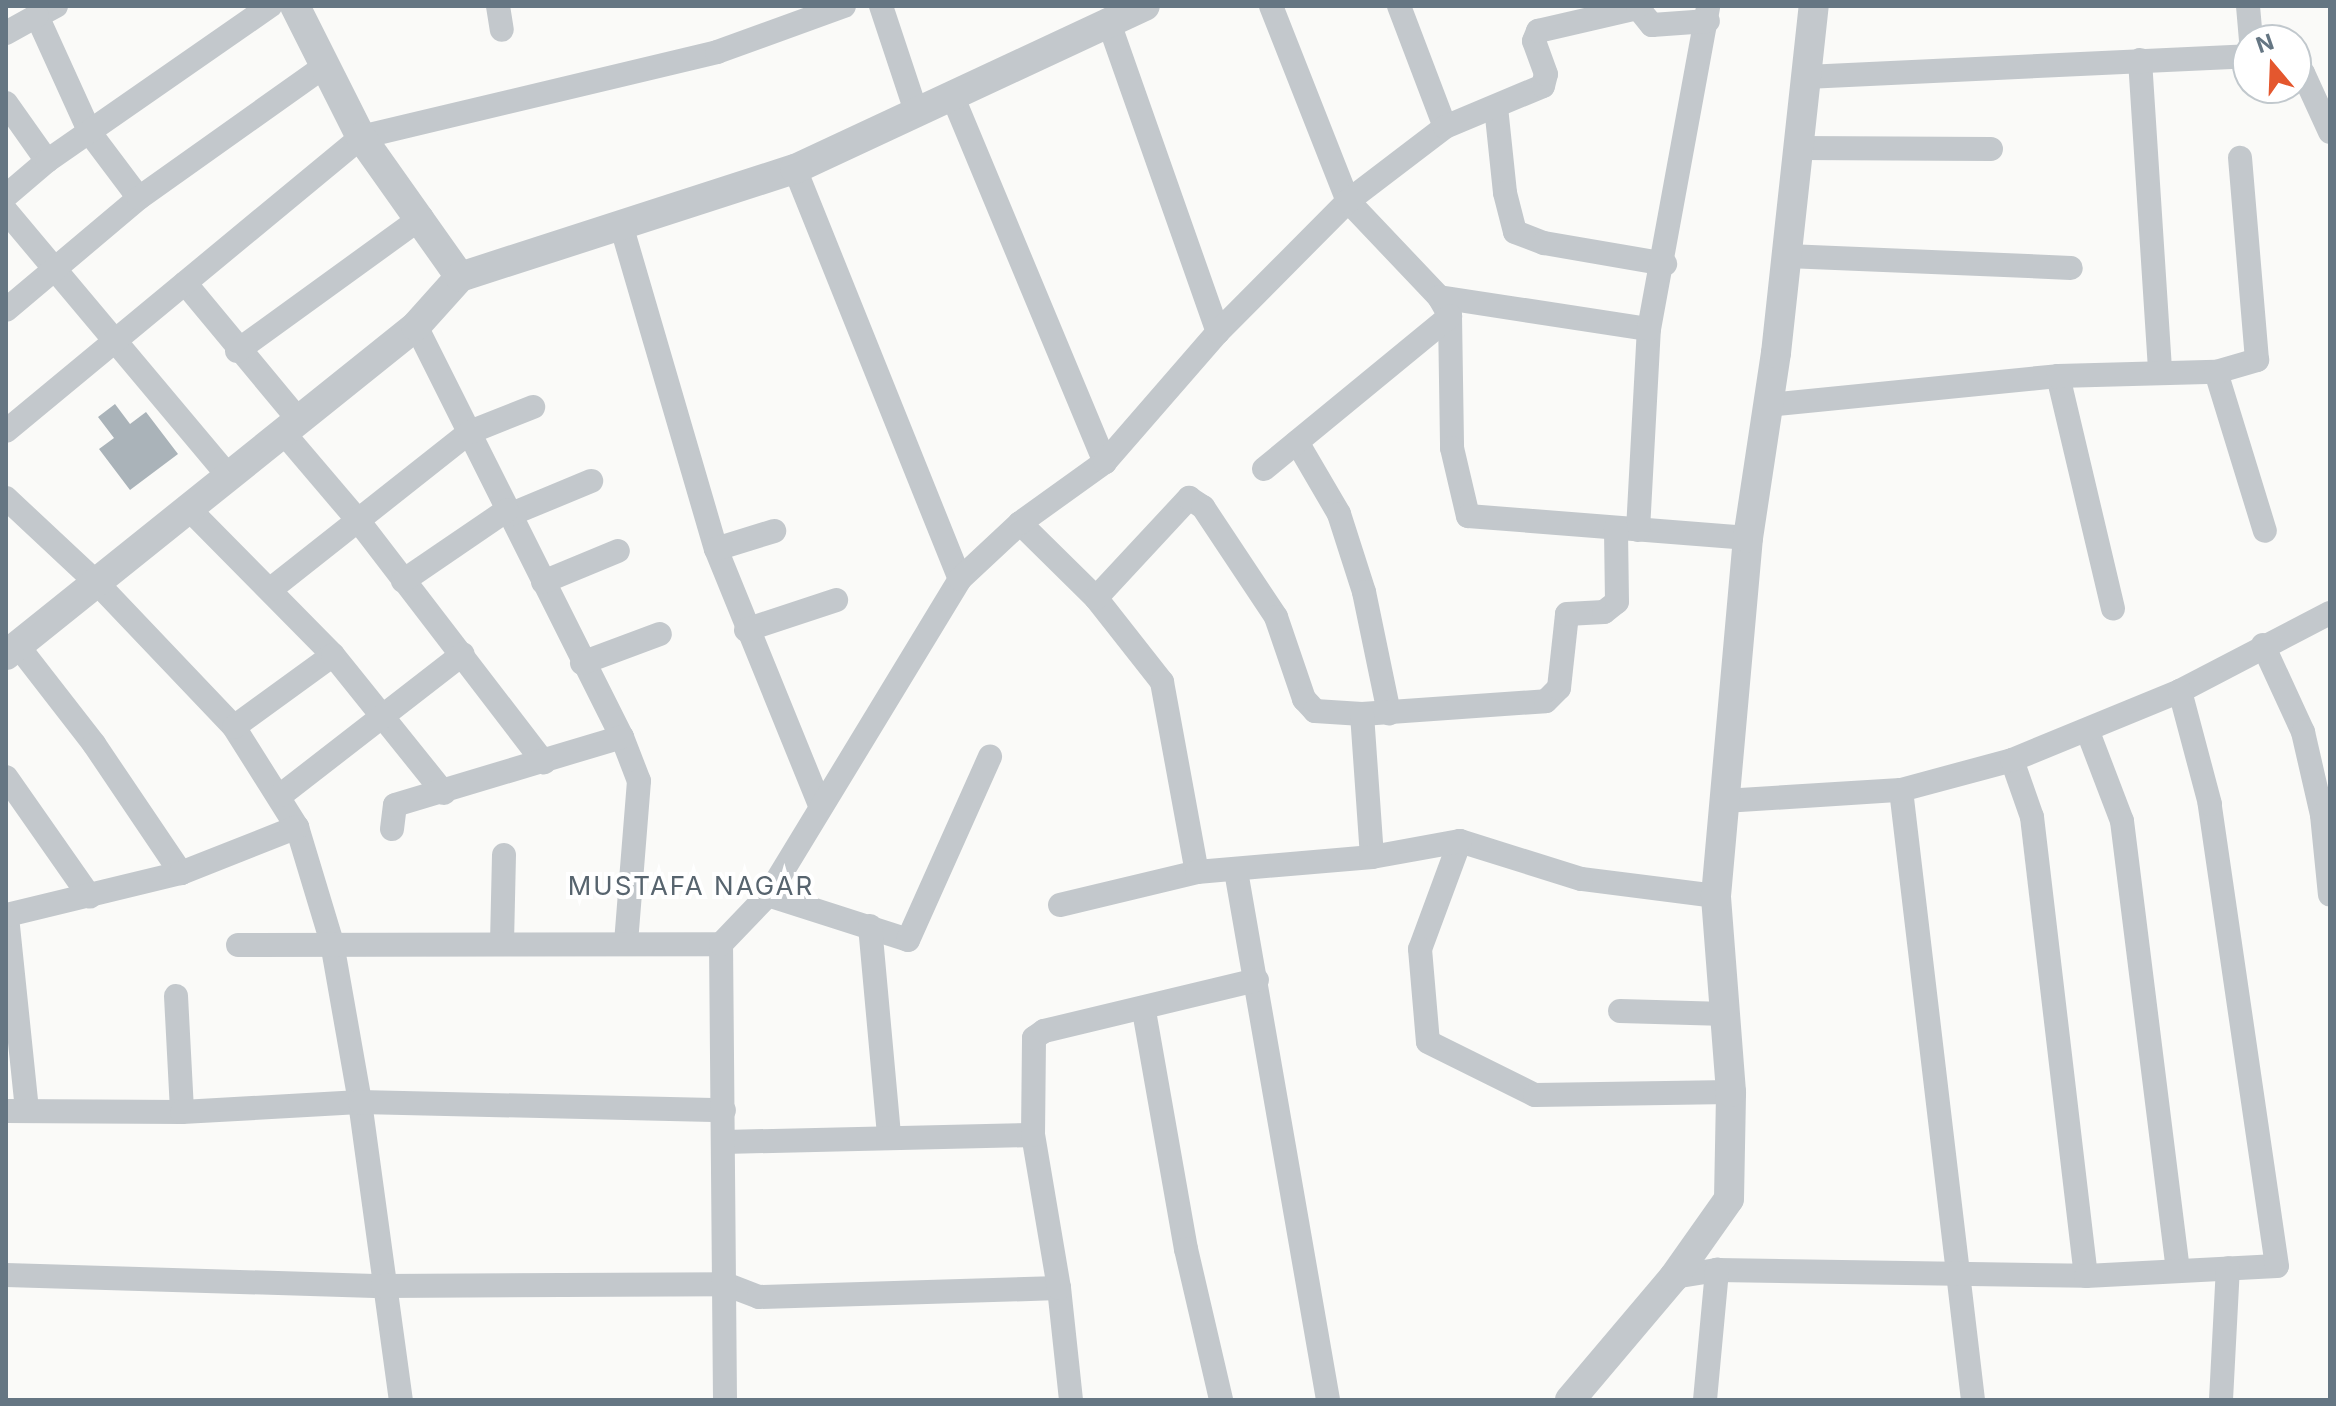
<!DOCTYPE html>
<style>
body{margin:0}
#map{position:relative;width:2336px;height:1406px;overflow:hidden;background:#fafaf8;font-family:Inter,sans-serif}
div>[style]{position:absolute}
.building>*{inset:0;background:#aab3b9}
.minor>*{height:24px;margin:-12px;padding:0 12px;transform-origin:12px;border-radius:12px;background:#c3c8cc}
.tertiary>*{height:30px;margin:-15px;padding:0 15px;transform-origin:15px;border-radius:15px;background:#c3c8cc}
span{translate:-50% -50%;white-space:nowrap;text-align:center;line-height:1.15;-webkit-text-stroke:8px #fff;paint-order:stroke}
.neighbourhood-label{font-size:26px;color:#57646e;letter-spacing:2px}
.frame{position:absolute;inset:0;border:8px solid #657683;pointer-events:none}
.north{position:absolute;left:2232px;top:24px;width:80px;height:80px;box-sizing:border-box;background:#fff;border:2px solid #c1c8cd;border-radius:50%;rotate:341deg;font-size:22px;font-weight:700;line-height:32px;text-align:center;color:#657683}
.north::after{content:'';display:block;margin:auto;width:28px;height:36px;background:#e4572e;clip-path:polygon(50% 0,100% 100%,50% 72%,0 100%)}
</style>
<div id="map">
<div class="building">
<i style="clip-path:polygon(115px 404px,130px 424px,146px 412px,178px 454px,130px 490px,99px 449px,114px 438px,98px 417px)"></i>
</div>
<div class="minor">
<i style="left:56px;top:6px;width:21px;rotate:152deg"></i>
<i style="left:37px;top:16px;width:128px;rotate:65.6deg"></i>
<i style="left:90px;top:133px;width:81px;rotate:53deg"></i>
<i style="left:498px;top:6px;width:24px;rotate:81deg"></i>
<i style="left:881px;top:6px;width:114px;rotate:71.6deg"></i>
<i style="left:1271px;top:6px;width:210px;rotate:68.5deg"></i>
<i style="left:1348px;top:201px;width:132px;rotate:46.5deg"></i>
<i style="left:1439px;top:297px;width:22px;rotate:60deg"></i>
<i style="left:1450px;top:316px;width:132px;rotate:89.1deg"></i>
<i style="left:1452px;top:448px;width:70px;rotate:76.8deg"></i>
<i style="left:1468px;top:516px;width:281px;rotate:4.5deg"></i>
<i style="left:1399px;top:6px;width:129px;rotate:69.2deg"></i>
<i style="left:2248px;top:6px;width:34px;rotate:85deg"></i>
<i style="left:1108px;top:20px;width:331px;rotate:70.6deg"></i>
<i style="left:6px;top:33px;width:35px;rotate:-29deg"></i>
<i style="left:2140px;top:60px;width:312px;rotate:86.3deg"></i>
<i style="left:2296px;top:74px;width:7px;rotate:-8deg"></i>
<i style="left:2303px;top:73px;width:65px;rotate:65.4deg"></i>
<i style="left:1806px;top:77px;width:442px;rotate:-2.7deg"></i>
<i style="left:952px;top:95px;width:398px;rotate:67.4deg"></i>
<i style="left:6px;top:103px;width:71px;rotate:54.7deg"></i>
<i style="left:1496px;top:107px;width:86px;rotate:84deg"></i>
<i style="left:1505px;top:193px;width:40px;rotate:75.6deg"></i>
<i style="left:1515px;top:232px;width:31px;rotate:21deg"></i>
<i style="left:1544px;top:243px;width:123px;rotate:9.8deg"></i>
<i style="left:1800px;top:148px;width:191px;rotate:0.3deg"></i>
<i style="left:795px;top:169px;width:442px;rotate:68.1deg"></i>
<i style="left:6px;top:196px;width:54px;rotate:-40.5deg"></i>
<i style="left:47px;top:161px;width:272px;rotate:-34.8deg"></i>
<i style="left:6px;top:211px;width:346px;rotate:50deg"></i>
<i style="left:622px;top:228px;width:334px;rotate:73.7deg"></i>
<i style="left:716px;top:549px;width:276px;rotate:67.9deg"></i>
<i style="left:1787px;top:256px;width:284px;rotate:2.4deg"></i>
<i style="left:185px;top:283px;width:177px;rotate:50.3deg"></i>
<i style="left:1439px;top:297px;width:212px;rotate:8.7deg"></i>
<i style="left:6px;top:310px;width:174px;rotate:-40.1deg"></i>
<i style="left:139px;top:198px;width:228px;rotate:-35.4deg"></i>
<i style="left:416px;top:326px;width:460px;rotate:63.4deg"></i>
<i style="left:622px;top:737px;width:47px;rotate:68.9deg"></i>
<i style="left:639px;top:781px;width:163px;rotate:94.6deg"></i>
<i style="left:237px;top:351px;width:228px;rotate:-35.9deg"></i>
<i style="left:2216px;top:372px;width:166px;rotate:72.9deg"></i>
<i style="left:2058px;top:376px;width:239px;rotate:76.7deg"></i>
<i style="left:1768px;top:405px;width:291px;rotate:-5.7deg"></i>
<i style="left:2058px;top:376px;width:158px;rotate:-1.5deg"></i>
<i style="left:2216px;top:372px;width:43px;rotate:-16.3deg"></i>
<i style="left:2257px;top:360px;width:203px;rotate:-94.8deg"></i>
<i style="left:6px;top:431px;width:461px;rotate:-39.6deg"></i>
<i style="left:361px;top:137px;width:366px;rotate:-13.4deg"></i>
<i style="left:717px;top:52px;width:135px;rotate:-19.9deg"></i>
<i style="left:282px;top:431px;width:116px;rotate:49.6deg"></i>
<i style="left:357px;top:519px;width:307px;rotate:52.5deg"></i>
<i style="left:1297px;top:442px;width:83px;rotate:59.7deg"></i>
<i style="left:1339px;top:514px;width:82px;rotate:72.2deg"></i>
<i style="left:1364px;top:592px;width:124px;rotate:78.3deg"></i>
<i style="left:1264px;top:469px;width:241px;rotate:-39.4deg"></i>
<i style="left:6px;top:498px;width:126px;rotate:43.1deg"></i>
<i style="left:98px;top:584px;width:197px;rotate:46.4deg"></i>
<i style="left:234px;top:727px;width:118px;rotate:57.8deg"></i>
<i style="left:297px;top:827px;width:121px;rotate:73.2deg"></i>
<i style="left:332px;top:943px;width:161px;rotate:80deg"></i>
<i style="left:360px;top:1102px;width:301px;rotate:82.2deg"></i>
<i style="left:188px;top:508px;width:206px;rotate:45.4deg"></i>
<i style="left:333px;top:655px;width:122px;rotate:144deg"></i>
<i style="left:509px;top:515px;width:89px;rotate:-22.5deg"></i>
<i style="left:1020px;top:523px;width:107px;rotate:44.6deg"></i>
<i style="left:1096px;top:598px;width:107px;rotate:51.8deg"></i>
<i style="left:1162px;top:682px;width:193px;rotate:79.6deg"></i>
<i style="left:1638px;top:530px;width:201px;rotate:-86.9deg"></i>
<i style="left:1649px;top:329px;width:328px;rotate:-79.6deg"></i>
<i style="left:716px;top:549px;width:61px;rotate:-17.2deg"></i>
<i style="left:403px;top:581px;width:126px;rotate:-34.3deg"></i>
<i style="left:543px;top:582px;width:81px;rotate:-22.5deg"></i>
<i style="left:271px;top:589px;width:253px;rotate:-38.3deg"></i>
<i style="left:470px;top:432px;width:68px;rotate:-21.6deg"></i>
<i style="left:1096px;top:598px;width:137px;rotate:-47.1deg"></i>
<i style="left:1189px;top:498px;width:17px;rotate:33deg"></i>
<i style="left:1203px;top:507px;width:132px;rotate:56.4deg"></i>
<i style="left:1276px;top:617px;width:87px;rotate:71.1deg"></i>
<i style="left:1304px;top:699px;width:16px;rotate:47deg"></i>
<i style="left:1315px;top:711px;width:47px;rotate:3.7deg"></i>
<i style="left:1362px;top:714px;width:184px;rotate:-4deg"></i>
<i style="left:1546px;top:701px;width:18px;rotate:-45deg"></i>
<i style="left:1559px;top:688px;width:74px;rotate:-83.8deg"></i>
<i style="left:1567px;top:614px;width:37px;rotate:-3deg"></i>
<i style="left:1604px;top:612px;width:16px;rotate:-38deg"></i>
<i style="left:1617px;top:602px;width:74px;rotate:-90.8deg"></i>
<i style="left:746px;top:630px;width:95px;rotate:-18.4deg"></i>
<i style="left:2263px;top:645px;width:96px;rotate:65.3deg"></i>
<i style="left:2303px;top:732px;width:85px;rotate:77.1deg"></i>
<i style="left:2322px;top:815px;width:80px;rotate:84.3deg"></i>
<i style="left:18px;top:646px;width:124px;rotate:52.2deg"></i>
<i style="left:94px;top:744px;width:156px;rotate:56deg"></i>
<i style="left:333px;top:655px;width:177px;rotate:51.2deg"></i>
<i style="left:582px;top:663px;width:83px;rotate:-20.4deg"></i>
<i style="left:1362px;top:714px;width:143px;rotate:86deg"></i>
<i style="left:2088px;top:732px;width:95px;rotate:69.1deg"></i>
<i style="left:2122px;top:821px;width:452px;rotate:82.9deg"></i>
<i style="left:2012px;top:760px;width:60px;rotate:70.7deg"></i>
<i style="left:2032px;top:817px;width:462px;rotate:83.3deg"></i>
<i style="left:6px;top:777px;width:146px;rotate:55deg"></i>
<i style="left:1901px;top:790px;width:614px;rotate:83.27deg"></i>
<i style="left:281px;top:795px;width:230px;rotate:-37.8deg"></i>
<i style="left:1724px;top:801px;width:177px;rotate:-3.6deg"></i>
<i style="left:1901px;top:790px;width:115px;rotate:-15.1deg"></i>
<i style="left:2012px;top:760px;width:182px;rotate:-22.3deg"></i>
<i style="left:2180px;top:691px;width:169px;rotate:-27.5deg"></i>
<i style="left:392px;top:829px;width:24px;rotate:-83deg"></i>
<i style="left:395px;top:805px;width:237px;rotate:-16.7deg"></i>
<i style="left:1236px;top:871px;width:537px;rotate:80.13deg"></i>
<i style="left:768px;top:895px;width:147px;rotate:17.8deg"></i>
<i style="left:908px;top:940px;width:201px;rotate:-65.9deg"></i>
<i style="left:1716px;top:896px;width:136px;rotate:-172.8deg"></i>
<i style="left:1581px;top:879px;width:127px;rotate:-162.6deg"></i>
<i style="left:1460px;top:841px;width:115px;rotate:110.3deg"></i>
<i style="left:1420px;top:949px;width:93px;rotate:85.1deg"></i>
<i style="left:1428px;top:1042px;width:119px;rotate:26.4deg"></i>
<i style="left:1535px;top:1095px;width:196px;rotate:-0.9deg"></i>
<i style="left:1060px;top:905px;width:141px;rotate:-13.5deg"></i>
<i style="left:1197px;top:872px;width:176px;rotate:-4.9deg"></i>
<i style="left:1372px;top:857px;width:89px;rotate:-10.3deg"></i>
<i style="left:870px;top:926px;width:209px;rotate:84.8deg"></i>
<i style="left:502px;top:943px;width:88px;rotate:-88.7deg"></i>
<i style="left:238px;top:945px;width:483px;rotate:-0.1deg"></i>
<i style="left:176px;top:996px;width:116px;rotate:87deg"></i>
<i style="left:1144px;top:1011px;width:242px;rotate:80deg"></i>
<i style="left:1186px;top:1249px;width:155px;rotate:76.9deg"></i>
<i style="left:1620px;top:1011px;width:106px;rotate:1.6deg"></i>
<i style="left:27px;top:1110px;width:196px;rotate:-95.9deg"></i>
<i style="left:7px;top:915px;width:179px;rotate:-13.6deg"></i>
<i style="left:181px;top:873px;width:125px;rotate:-21.6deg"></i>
<i style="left:6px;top:1111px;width:176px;rotate:0.3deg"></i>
<i style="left:182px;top:1112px;width:178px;rotate:-3.2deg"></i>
<i style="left:360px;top:1102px;width:364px;rotate:1.3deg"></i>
<i style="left:724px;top:1142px;width:309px;rotate:-1.3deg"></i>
<i style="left:6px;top:1275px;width:377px;rotate:1.7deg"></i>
<i style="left:383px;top:1286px;width:342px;rotate:-0.3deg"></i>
<i style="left:725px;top:1284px;width:36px;rotate:21deg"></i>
<i style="left:759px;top:1297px;width:300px;rotate:-1.7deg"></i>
<i style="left:1674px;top:1277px;width:44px;rotate:-9.2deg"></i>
<i style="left:1717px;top:1270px;width:369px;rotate:0.9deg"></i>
<i style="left:2086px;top:1276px;width:191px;rotate:-3deg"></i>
<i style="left:2277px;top:1266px;width:467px;rotate:-98.3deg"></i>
<i style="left:2210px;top:804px;width:117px;rotate:-104.9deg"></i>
<i style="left:725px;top:1400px;width:456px;rotate:-90.5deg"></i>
<i style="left:721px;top:944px;width:68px;rotate:-46.2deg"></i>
<i style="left:768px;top:895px;width:370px;rotate:-58.7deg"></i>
<i style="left:960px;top:579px;width:82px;rotate:-43deg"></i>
<i style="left:1020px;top:523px;width:105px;rotate:-35.7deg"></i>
<i style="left:1105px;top:462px;width:172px;rotate:-49deg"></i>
<i style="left:1218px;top:332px;width:185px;rotate:-45.2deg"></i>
<i style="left:1348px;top:201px;width:122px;rotate:-37.3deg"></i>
<i style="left:1445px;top:127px;width:106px;rotate:-22.7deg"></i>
<i style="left:1543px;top:86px;width:12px;rotate:-76deg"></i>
<i style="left:1546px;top:74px;width:35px;rotate:-110deg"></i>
<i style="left:1534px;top:41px;width:11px;rotate:-68deg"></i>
<i style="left:1538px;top:31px;width:103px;rotate:-13deg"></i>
<i style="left:1638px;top:8px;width:22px;rotate:51deg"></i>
<i style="left:1652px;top:25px;width:56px;rotate:-4.1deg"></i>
<i style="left:1071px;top:1400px;width:113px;rotate:-96.1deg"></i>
<i style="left:1059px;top:1288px;width:155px;rotate:-99.6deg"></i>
<i style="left:1033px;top:1135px;width:97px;rotate:-89.4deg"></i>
<i style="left:1034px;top:1038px;width:12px;rotate:-35deg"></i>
<i style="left:1044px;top:1031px;width:219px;rotate:-13.5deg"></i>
<i style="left:1705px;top:1400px;width:131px;rotate:-84.7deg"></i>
<i style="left:2221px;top:1400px;width:132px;rotate:-87deg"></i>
</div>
<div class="tertiary">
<i style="left:295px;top:6px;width:147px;rotate:63.3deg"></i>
<i style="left:361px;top:137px;width:171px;rotate:54.7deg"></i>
<i style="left:6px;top:655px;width:526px;rotate:-38.74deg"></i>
<i style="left:416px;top:326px;width:66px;rotate:-48.1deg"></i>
<i style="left:460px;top:277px;width:352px;rotate:-17.9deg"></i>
<i style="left:795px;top:169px;width:386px;rotate:-25deg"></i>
<i style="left:1570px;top:1400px;width:161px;rotate:-49.8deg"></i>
<i style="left:1674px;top:1277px;width:95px;rotate:-54.8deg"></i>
<i style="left:1729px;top:1199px;width:107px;rotate:-88.9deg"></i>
<i style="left:1731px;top:1092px;width:197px;rotate:-94.4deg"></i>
<i style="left:1716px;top:896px;width:359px;rotate:-84.9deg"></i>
<i style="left:1748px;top:538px;width:187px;rotate:-81.4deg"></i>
<i style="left:1776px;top:353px;width:349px;rotate:-83.8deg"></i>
</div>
<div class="neighbourhood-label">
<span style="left:691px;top:886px">MUSTAFA NAGAR</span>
</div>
<div class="frame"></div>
<div class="north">N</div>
</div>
